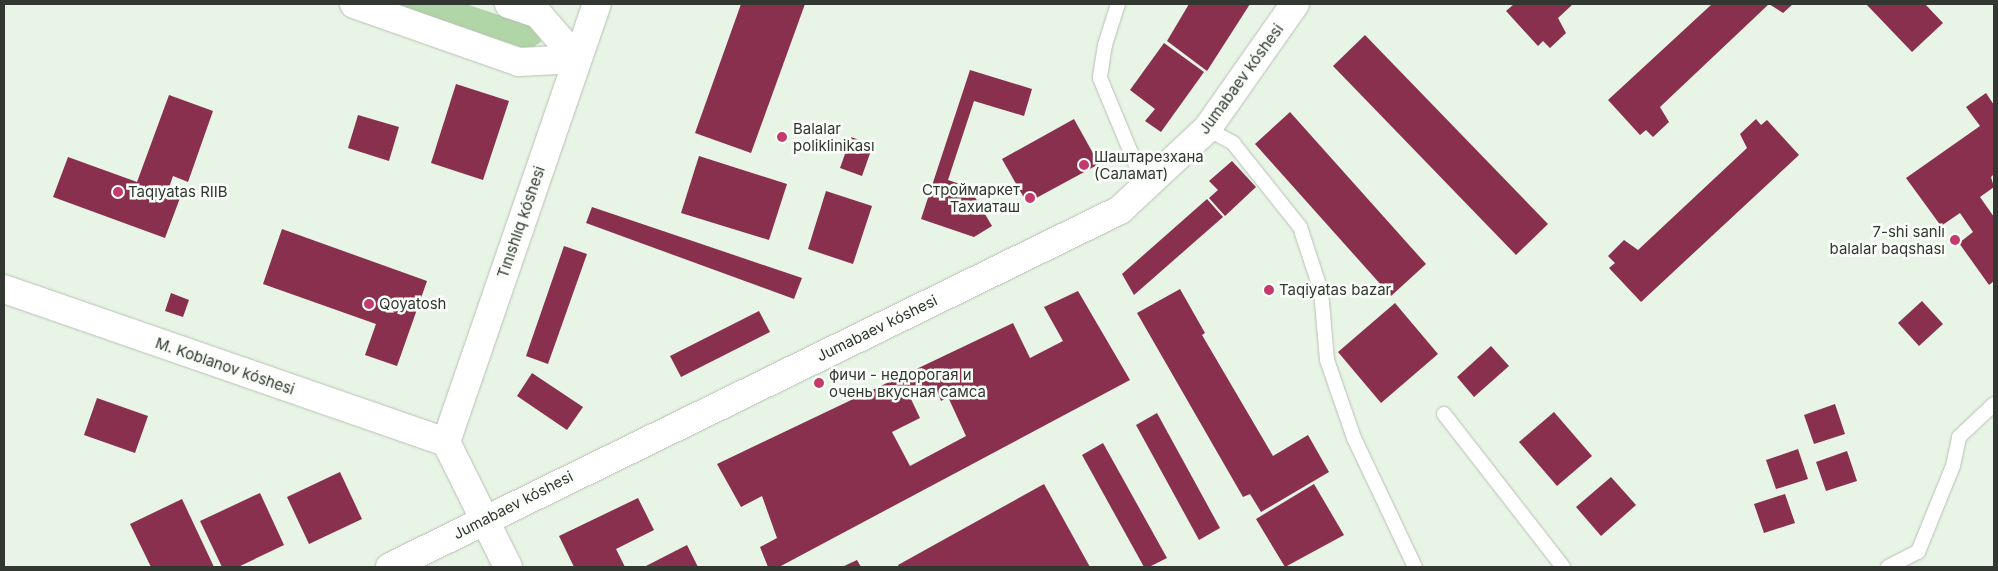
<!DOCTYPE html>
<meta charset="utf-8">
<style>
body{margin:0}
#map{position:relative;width:1998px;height:571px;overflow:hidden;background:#e8f4e5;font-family:Inter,sans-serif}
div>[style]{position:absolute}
.green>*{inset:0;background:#b0d5a6}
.building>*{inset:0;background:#8a304f}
.roads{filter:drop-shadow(0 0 1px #b6c1b3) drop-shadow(0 0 1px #b6c1b3)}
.service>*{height:14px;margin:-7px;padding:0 7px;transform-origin:7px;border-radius:7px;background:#fff}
.minor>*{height:28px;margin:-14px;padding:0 14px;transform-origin:14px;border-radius:14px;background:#fff}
.tertiary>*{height:28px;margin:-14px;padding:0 14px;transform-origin:14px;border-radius:14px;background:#fff}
.dots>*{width:14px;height:14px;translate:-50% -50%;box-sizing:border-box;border:2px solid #fafff9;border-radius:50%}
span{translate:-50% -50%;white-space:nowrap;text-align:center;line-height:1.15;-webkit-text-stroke:5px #fafff9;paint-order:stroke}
.street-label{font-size:15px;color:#323731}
.poi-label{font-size:15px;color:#323731}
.left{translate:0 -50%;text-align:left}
.right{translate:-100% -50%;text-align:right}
.frame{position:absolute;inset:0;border:5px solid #323731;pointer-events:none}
</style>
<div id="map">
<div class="green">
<i style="clip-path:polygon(395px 4px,466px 4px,537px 28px,541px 42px,529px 50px)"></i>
</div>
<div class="building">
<i style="clip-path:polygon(741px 4px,805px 4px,751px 153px,695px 133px)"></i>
<i style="clip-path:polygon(1189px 4px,1250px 4px,1207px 71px,1167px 41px)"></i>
<i style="clip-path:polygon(1514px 4px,1573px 4px,1558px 18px,1566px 33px,1550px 48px,1543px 41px,1538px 46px,1506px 11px)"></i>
<i style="clip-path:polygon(1712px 4px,1793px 4px,1783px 13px,1769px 4px,1660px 107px,1669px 122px,1653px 137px,1646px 130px,1640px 135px,1608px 100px)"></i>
<i style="clip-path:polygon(1866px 4px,1925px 4px,1943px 23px,1912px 52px)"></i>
<i style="clip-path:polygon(1365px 35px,1548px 224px,1516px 255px,1333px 66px)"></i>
<i style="clip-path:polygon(1164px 43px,1204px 72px,1161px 132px,1145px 121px,1155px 109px,1130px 90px)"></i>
<i style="clip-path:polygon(970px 70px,1032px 89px,1024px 116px,974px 101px,948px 180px,969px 187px,992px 226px,974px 237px,921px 219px)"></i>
<i style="clip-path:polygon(456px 84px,509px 101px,483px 180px,431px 163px)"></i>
<i style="clip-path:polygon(1986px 93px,1994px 105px,1994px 174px,1991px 177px,1994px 187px,1980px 197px,1994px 217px,1994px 281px,1989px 285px,1959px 243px,1973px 232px,1960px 213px,1941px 226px,1906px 178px,1980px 126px,1966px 107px)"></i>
<i style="clip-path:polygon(169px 95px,213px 111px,188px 182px,173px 176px,167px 193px,180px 198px,165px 238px,53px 197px,68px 157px,137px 182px)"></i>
<i style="clip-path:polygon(1290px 112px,1426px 264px,1391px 296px,1255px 144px)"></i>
<i style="clip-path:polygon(358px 115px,399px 127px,389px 161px,348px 148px)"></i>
<i style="clip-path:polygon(1074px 119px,1099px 164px,1027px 203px,1002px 159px)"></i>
<i style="clip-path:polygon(1756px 119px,1761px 125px,1767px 120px,1799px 155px,1641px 302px,1609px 268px,1615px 263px,1608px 256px,1624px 240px,1638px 250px,1747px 148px,1740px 134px)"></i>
<i style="clip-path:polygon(851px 137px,873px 145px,862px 176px,840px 168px)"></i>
<i style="clip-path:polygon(699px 156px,787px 184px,769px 240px,681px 213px)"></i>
<i style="clip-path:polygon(1232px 161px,1256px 187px,1225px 216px,1209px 198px,1218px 190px,1209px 181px)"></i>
<i style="clip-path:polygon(826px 191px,872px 206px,853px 264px,808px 249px)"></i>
<i style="clip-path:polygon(1207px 199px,1223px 217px,1134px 295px,1122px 274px)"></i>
<i style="clip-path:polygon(592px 207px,802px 278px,794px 299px,586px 223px)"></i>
<i style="clip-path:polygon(282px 229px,427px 281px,397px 366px,365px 355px,376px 324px,263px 284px)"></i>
<i style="clip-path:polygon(564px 246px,587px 254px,548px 364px,526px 356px)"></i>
<i style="clip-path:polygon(1180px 289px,1205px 333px,1202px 335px,1273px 456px,1308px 435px,1329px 472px,1261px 512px,1250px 494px,1243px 497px,1137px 313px)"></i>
<i style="clip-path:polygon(evenodd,1078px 291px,1130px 380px,779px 567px,768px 567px,760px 547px,777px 538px,762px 496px,741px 507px,717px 464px,1013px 323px,1030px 358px,1063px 341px,1044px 307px,1078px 291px,936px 387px,941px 401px,948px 397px,966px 436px,910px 466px,892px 432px,920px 418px,911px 399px,936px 387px)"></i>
<i style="clip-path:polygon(171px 293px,189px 300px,183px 317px,165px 311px)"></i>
<i style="clip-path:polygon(1922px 301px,1943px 324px,1919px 346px,1898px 323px)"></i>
<i style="clip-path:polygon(1395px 303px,1438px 354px,1381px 403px,1338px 352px)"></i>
<i style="clip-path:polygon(759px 311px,770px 332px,681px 377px,670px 356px)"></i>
<i style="clip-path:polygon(1491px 346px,1509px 366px,1474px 397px,1457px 377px)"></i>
<i style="clip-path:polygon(532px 373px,583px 407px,567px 430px,517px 396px)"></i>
<i style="clip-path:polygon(97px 398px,148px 416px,135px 453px,84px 435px)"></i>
<i style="clip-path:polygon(1835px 404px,1845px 434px,1814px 444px,1804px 415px)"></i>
<i style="clip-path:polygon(1554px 412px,1592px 456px,1557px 486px,1519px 442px)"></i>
<i style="clip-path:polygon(1157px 413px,1220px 528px,1199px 540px,1136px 425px)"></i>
<i style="clip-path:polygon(1103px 443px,1167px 558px,1149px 567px,1144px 567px,1082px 455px)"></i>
<i style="clip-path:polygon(1798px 449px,1808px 479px,1776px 489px,1766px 460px)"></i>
<i style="clip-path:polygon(1847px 451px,1857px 481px,1826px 491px,1816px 462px)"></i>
<i style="clip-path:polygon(340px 472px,362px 519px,309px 544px,287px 497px)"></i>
<i style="clip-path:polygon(1611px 477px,1636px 505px,1601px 536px,1576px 507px)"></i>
<i style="clip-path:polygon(1044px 484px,1090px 567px,899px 567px,898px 565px)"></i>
<i style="clip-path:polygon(1314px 484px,1344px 535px,1285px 567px,1256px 519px)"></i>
<i style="clip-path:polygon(260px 493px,284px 545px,238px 567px,222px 567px,200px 521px)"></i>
<i style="clip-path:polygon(1785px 494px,1795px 523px,1764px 533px,1754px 504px)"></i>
<i style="clip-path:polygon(638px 498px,654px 530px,616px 549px,625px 567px,574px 567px,559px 536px)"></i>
<i style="clip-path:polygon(182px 499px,214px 567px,151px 567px,130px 524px)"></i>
<i style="clip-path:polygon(687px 545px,698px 567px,644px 567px)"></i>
<i style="clip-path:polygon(857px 560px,861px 567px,842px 567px)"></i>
</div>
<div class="roads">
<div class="service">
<i style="left:1118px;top:4px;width:43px;rotate:107.6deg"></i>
<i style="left:1105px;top:45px;width:33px;rotate:99deg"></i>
<i style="left:1100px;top:78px;width:120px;rotate:67.5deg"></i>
<i style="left:1207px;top:129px;width:30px;rotate:28deg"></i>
<i style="left:1233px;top:143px;width:107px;rotate:51.4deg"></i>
<i style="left:1300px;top:227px;width:67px;rotate:71.8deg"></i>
<i style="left:1321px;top:291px;width:69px;rotate:85deg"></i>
<i style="left:1327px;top:360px;width:83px;rotate:70.9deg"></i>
<i style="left:1354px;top:438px;width:143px;rotate:64.7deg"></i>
<i style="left:1444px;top:414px;width:194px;rotate:52.1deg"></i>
<i style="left:1888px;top:567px;width:34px;rotate:-27deg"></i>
<i style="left:1918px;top:552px;width:93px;rotate:-67.9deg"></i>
<i style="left:1953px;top:466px;width:30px;rotate:-78deg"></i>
<i style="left:1959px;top:437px;width:48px;rotate:-43.3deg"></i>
</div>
<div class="minor">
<i style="left:354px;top:4px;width:175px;rotate:19.4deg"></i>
<i style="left:519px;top:62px;width:58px;rotate:-3deg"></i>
<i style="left:509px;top:4px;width:31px;rotate:19deg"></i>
<i style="left:538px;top:14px;width:60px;rotate:49.1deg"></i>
<i style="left:4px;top:289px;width:468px;rotate:19.1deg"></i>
<i style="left:446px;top:442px;width:463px;rotate:-71deg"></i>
<i style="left:446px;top:442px;width:140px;rotate:63.6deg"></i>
</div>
<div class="tertiary">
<i style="left:390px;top:567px;width:813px;rotate:-26.06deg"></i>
<i style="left:1120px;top:210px;width:119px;rotate:-43deg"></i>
<i style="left:1207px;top:129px;width:153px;rotate:-54.9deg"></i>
</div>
</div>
<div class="dots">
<i style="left:782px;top:137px;background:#c53a6d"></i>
<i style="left:1084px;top:165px;background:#c53a6d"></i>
<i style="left:118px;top:192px;background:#c53a6d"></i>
<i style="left:1030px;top:198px;background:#c53a6d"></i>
<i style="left:1955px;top:240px;background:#c53a6d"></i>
<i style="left:1269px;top:290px;background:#c53a6d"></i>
<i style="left:369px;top:304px;background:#c53a6d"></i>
<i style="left:819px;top:383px;background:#c53a6d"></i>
</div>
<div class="street-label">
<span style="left:1241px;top:79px;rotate:-54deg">Jumabaev kóshesi</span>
<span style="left:521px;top:222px;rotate:-71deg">Tınıshlıq kóshesi</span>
<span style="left:877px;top:328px;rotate:-26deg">Jumabaev kóshesi</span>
<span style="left:225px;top:366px;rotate:19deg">M. Koblanov kóshesi</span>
<span style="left:513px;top:505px;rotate:-27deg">Jumabaev kóshesi</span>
</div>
<div class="poi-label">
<span class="left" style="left:793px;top:137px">Balalar<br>poliklinikası</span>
<span class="left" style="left:1094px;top:165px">Шаштарезхана<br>(Саламат)</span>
<span class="right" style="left:1020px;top:198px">Строймаркет<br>Тахиаташ</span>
<span class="left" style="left:128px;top:192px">Taqıyatas RIIB</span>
<span class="right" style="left:1945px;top:240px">7-shi sanlı<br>balalar baqshası</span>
<span class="left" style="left:1279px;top:290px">Taqiyatas bazar</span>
<span class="left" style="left:379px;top:304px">Qoyatosh</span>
<span class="left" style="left:829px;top:383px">фичи - недорогая и<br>очень вкусная самса</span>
</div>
<div class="frame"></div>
</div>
